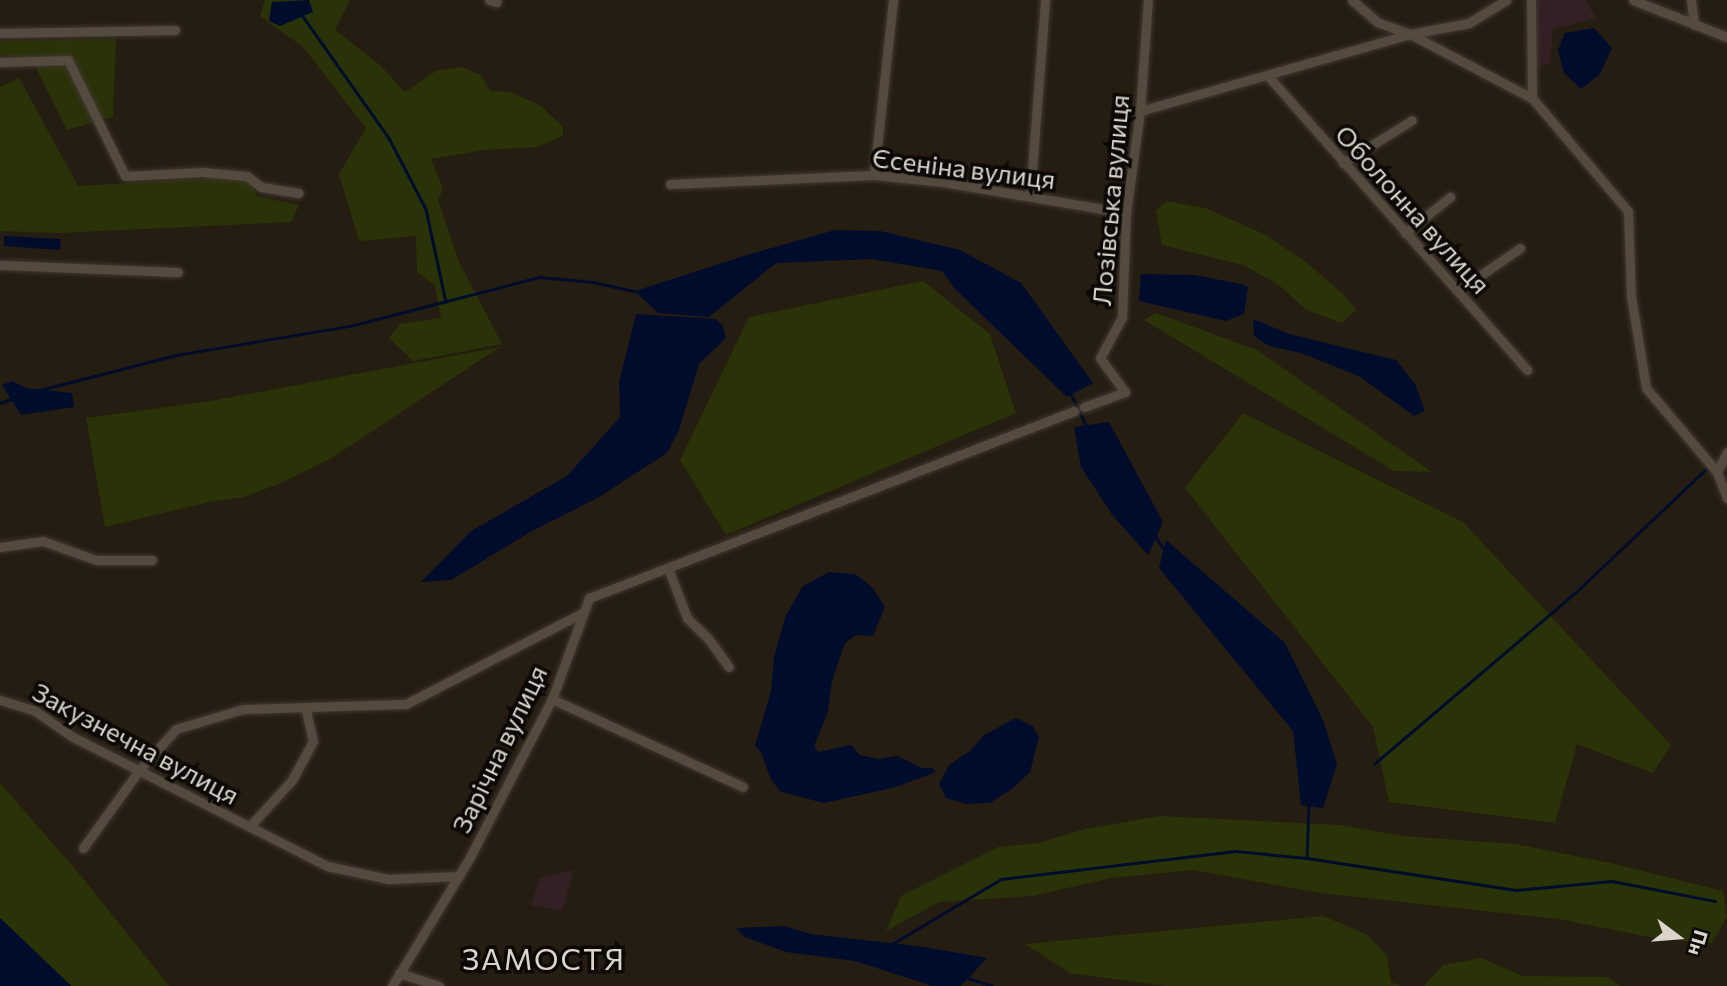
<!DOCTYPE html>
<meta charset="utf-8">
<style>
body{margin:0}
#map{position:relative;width:1727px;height:986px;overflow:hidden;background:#261d12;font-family:Commissioner,sans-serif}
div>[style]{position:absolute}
.industrial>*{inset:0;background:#332024}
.green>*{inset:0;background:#2a3207}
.water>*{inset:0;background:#000c2b}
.stream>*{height:2.5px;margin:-1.25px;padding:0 1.25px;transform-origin:1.25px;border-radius:1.25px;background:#000c2b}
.roads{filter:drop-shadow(0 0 2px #403832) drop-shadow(0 0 2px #403832)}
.street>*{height:9px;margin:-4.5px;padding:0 4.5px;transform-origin:4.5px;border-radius:4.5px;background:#544a3d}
span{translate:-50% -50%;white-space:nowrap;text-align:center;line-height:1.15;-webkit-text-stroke:7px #0c0805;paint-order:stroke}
.street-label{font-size:26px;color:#dad4cd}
.quarter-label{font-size:30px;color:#dad4cd;letter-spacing:2px}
.north{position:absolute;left:1643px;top:902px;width:70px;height:70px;-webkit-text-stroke:5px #0c0805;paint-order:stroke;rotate:106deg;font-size:19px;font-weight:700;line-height:28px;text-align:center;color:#dad4cd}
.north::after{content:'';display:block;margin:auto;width:24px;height:32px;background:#dad4cd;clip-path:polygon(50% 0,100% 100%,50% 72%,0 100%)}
</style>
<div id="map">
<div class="industrial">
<i style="clip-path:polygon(1536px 0,1585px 0,1596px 18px,1553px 29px,1550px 64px,1537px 66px)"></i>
<i style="clip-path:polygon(574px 870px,562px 911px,531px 905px,540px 878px)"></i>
</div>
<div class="green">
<i style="clip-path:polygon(265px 0,350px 0,335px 30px,380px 65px,405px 92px,436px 71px,461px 67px,481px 75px,490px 91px,511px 92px,541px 106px,563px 127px,563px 136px,537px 147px,485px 150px,431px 159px,443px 189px,438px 200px,459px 262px,502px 344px,413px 361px,389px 338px,400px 324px,441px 318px,435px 286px,417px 272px,416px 236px,359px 241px,339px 174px,366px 128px,303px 47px,260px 16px)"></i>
<i style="clip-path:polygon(116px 39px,113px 117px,67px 130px,31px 58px,0 55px,0 41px)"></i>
<i style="clip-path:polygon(19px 78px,78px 186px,247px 176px,257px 196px,299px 205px,291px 222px,58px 233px,0 231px,0 87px)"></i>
<i style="clip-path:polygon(1166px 201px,1205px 208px,1264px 234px,1306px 262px,1343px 294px,1356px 310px,1342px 323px,1306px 310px,1279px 285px,1243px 265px,1162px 245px,1156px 211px)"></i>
<i style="clip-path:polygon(923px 281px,990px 334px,1016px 413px,726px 535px,680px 460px,749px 317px)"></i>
<i style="clip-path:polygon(1156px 313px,1257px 350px,1432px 472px,1394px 471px,1144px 320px)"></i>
<i style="clip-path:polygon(500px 347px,330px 459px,281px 483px,244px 497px,209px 502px,105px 527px,86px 418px,211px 401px)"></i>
<i style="clip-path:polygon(1243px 413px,1463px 522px,1671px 745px,1653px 773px,1577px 744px,1555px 823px,1389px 802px,1373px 727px,1185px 488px)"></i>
<i style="clip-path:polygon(0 783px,77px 871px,169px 986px,71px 986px,0 918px)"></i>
<i style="clip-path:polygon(1160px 816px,1340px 825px,1403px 836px,1515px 844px,1610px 863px,1723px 891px,1727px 917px,1712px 943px,1660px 939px,1558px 919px,1320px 893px,1193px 870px,1111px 878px,1032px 896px,939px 902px,886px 931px,901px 896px,998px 847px,1038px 843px,1085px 829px)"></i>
<i style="clip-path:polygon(1323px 916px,1366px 934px,1387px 955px,1391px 982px,1401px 986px,1166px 986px,1070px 973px,1025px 944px)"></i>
<i style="clip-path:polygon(1481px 958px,1523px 976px,1608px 977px,1620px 986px,1424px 986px,1443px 965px)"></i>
</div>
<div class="water">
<i style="clip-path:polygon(309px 0,313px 12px,280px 26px,269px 21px,272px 2px)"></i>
<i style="clip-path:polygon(1594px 28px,1612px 48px,1600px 74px,1581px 89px,1564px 73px,1558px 50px,1565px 33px)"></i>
<i style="clip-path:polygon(835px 230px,880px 231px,960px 250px,1021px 283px,1093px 383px,1067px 397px,955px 289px,942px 271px,872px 259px,776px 263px,709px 317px,658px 313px,635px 291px,747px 255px)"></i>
<i style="clip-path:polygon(4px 236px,61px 239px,60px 250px,4px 246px)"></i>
<i style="clip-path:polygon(1141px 274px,1194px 275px,1241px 284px,1248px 287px,1244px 314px,1226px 321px,1139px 301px)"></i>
<i style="clip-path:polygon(636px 314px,716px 319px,723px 326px,726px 338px,699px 364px,679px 430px,667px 453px,599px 497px,532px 531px,451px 580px,421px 582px,471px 531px,567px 476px,620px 417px,619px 382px)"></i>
<i style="clip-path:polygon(1253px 319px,1289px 334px,1396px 360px,1415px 384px,1425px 411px,1414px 416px,1359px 376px,1301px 353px,1269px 346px,1254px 336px)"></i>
<i style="clip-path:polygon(12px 381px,26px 388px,72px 393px,74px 407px,21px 415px,2px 385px)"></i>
<i style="clip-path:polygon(1109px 422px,1163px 522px,1148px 555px,1113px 516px,1081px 467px,1074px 427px)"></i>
<i style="clip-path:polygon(1166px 540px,1285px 643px,1323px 720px,1337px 764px,1323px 808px,1301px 805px,1293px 731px,1159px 568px)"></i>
<i style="clip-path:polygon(829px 572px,855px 574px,872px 587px,885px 607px,873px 636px,856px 635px,845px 643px,832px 681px,828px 712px,814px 746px,818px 752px,851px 745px,860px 755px,878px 759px,897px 756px,922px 768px,932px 768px,936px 772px,896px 787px,824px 803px,781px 792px,771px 780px,761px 752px,755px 746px,771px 691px,774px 657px,786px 615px,803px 586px)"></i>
<i style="clip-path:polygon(1016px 718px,1033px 726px,1039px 737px,1030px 772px,1012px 789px,990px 803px,967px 804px,946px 798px,939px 784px,949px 765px,970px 751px,984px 735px)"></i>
<i style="clip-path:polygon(0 918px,64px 979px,71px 986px,0 986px)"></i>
<i style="clip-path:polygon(784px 926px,811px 934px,924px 947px,987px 958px,961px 986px,933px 986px,855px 961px,786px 952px,745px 937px,736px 928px)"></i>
</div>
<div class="stream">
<i style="left:302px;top:15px;width:151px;rotate:54.7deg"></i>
<i style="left:389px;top:138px;width:80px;rotate:62.5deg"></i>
<i style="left:426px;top:209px;width:95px;rotate:77.9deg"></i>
<i style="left:40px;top:390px;width:140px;rotate:-14.4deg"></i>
<i style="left:176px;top:355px;width:176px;rotate:-9.5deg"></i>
<i style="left:350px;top:326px;width:196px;rotate:-14.5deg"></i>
<i style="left:540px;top:277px;width:53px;rotate:5.4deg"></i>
<i style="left:593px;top:282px;width:46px;rotate:12.5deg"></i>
<i style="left:1070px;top:392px;width:39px;rotate:64deg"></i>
<i style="left:0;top:403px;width:14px;rotate:-21deg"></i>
<i style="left:1155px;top:536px;width:18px;rotate:56deg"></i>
<i style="left:1374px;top:764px;width:264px;rotate:-40.4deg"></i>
<i style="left:1575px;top:593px;width:180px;rotate:-43.4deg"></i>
<i style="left:1309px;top:806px;width:52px;rotate:92.2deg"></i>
<i style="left:1307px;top:858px;width:211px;rotate:8.7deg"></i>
<i style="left:1516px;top:890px;width:96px;rotate:-5.4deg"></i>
<i style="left:1612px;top:881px;width:105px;rotate:11deg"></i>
<i style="left:892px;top:944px;width:127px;rotate:-30.8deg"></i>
<i style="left:1001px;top:879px;width:236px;rotate:-6.8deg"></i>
<i style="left:1235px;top:851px;width:71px;rotate:5.6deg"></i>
<i style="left:965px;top:977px;width:28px;rotate:18deg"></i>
</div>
<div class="roads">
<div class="street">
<i style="left:489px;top:0;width:8px;rotate:14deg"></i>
<i style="left:1352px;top:0;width:33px;rotate:41deg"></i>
<i style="left:1377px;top:22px;width:35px;rotate:20deg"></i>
<i style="left:1410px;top:34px;width:138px;rotate:27.7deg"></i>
<i style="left:1532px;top:98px;width:148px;rotate:49.7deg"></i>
<i style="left:1628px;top:211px;width:85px;rotate:88deg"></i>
<i style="left:1631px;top:296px;width:93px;rotate:80.7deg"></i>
<i style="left:1646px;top:388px;width:110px;rotate:49.8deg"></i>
<i style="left:1717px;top:472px;width:28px;rotate:69deg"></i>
<i style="left:1531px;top:0;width:98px;rotate:89.4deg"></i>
<i style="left:1633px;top:0;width:101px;rotate:21.5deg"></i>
<i style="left:1691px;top:0;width:25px;rotate:83deg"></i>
<i style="left:0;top:33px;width:175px;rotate:-1deg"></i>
<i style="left:0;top:62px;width:68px;rotate:-1.7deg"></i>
<i style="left:68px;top:60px;width:129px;rotate:63.8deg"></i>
<i style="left:125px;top:176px;width:77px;rotate:-3deg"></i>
<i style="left:202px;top:172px;width:45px;rotate:5.1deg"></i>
<i style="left:247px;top:176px;width:18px;rotate:38deg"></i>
<i style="left:261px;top:187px;width:38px;rotate:9deg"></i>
<i style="left:1268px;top:76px;width:392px;rotate:48.6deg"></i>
<i style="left:1140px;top:111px;width:281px;rotate:-15.9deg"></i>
<i style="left:1410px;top:34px;width:60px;rotate:-10.6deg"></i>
<i style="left:1469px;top:23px;width:44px;rotate:-31.9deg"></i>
<i style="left:1343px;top:163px;width:81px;rotate:-31.9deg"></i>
<i style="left:874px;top:175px;width:176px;rotate:-83.8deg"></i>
<i style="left:670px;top:184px;width:204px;rotate:-2.5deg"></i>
<i style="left:874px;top:175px;width:69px;rotate:5.8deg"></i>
<i style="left:943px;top:182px;width:186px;rotate:9.6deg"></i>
<i style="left:1030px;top:196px;width:197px;rotate:-85.6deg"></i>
<i style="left:1405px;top:233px;width:58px;rotate:-38.7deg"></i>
<i style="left:0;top:265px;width:178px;rotate:2.3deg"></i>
<i style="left:1459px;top:290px;width:74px;rotate:-34.5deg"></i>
<i style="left:1084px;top:407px;width:44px;rotate:-20.1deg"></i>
<i style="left:1125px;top:392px;width:42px;rotate:-126.3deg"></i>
<i style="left:1100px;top:358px;width:47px;rotate:-61.8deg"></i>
<i style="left:1122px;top:317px;width:104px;rotate:-87.8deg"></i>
<i style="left:1126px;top:213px;width:103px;rotate:-82.2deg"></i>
<i style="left:1140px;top:111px;width:111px;rotate:-85.9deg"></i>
<i style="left:1717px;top:472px;width:22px;rotate:-63deg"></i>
<i style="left:0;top:547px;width:43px;rotate:-7.9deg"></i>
<i style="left:43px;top:541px;width:56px;rotate:19.7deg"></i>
<i style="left:96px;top:560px;width:56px"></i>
<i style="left:668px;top:568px;width:53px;rotate:69.2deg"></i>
<i style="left:687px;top:618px;width:28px;rotate:44deg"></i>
<i style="left:707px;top:637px;width:37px;rotate:54deg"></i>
<i style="left:552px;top:699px;width:210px;rotate:24.7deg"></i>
<i style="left:0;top:700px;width:37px;rotate:17deg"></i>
<i style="left:35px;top:711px;width:46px;rotate:34.4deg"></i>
<i style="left:73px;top:737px;width:285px;rotate:26.9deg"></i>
<i style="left:327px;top:866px;width:62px;rotate:12deg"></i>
<i style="left:388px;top:879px;width:71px;rotate:-2.4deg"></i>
<i style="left:250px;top:826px;width:62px;rotate:-47.6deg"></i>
<i style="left:292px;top:780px;width:44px;rotate:-61.7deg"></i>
<i style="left:313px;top:741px;width:35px;rotate:-103deg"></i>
<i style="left:83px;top:848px;width:97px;rotate:-54.2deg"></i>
<i style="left:140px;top:769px;width:54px;rotate:-48deg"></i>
<i style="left:176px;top:729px;width:70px;rotate:-16.6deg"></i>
<i style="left:243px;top:709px;width:163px;rotate:-1.8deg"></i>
<i style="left:406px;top:704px;width:198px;rotate:-27.3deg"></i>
<i style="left:399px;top:973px;width:42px;rotate:18deg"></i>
<i style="left:392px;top:986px;width:151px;rotate:-58.8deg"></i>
<i style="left:470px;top:857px;width:178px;rotate:-62.6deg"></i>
<i style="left:552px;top:699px;width:108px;rotate:-69.9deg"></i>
<i style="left:589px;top:598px;width:520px;rotate:-21.08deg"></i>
</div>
</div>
<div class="street-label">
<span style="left:964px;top:168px;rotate:7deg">Єсеніна вулиця</span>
<span style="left:1110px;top:200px;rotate:-85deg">Лозівська вулиця</span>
<span style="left:1413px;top:209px;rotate:48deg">Оболонна вулиця</span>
<span style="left:136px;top:743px;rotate:28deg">Закузнечна вулиця</span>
<span style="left:499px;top:749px;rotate:-64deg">Зарічна вулиця</span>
</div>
<div class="quarter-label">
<span style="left:544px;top:958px">ЗАМОСТЯ</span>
</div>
<div class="north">Пн</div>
</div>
